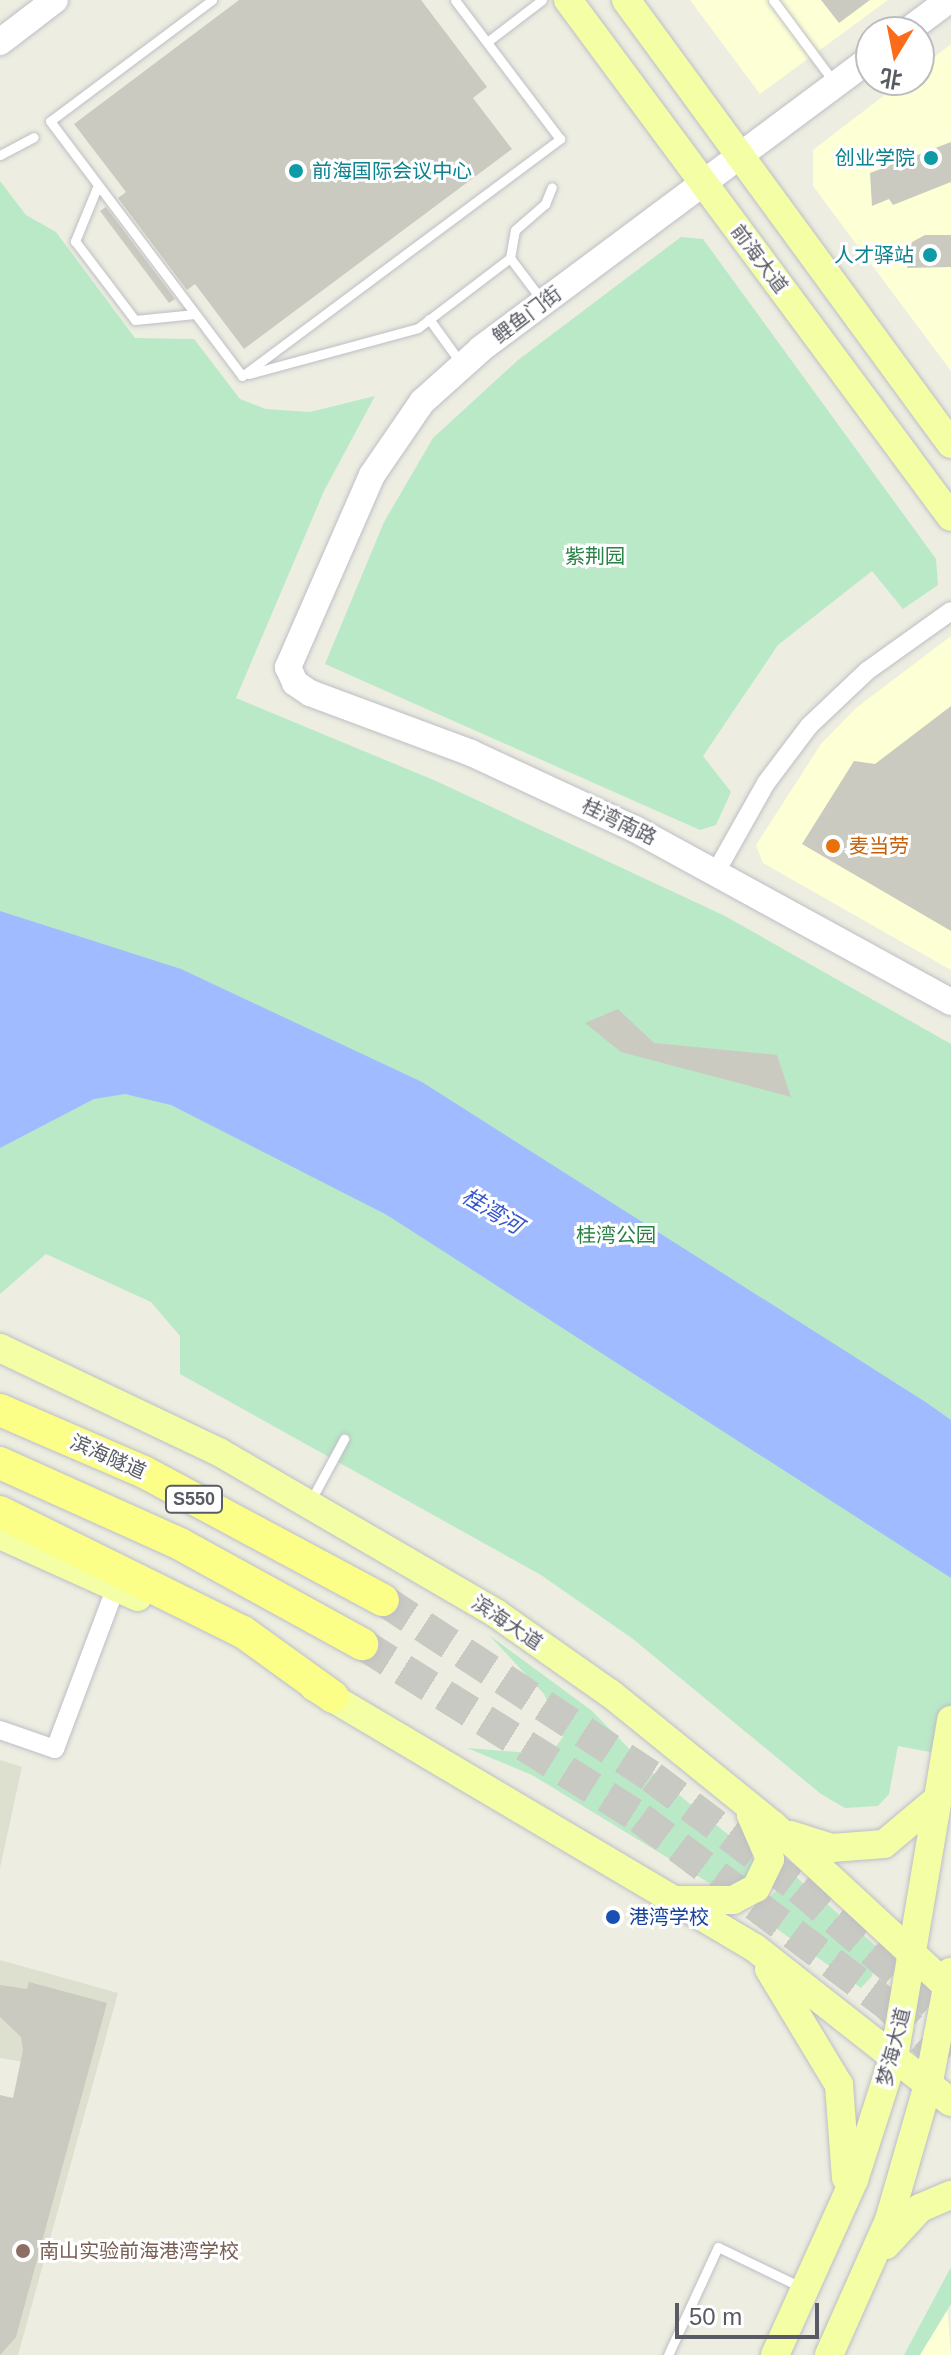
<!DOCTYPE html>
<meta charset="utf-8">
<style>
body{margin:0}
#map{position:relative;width:951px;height:2355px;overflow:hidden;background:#edeee1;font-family:Helvetica,"Noto Sans SC",sans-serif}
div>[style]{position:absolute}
.commercial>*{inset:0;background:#fdffd5}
.education>*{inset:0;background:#dddfcf}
.green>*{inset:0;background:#bae9c7}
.water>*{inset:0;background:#a0bbff}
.building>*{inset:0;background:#cbcac0}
.highway-tunnel>*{height:32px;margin-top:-16px;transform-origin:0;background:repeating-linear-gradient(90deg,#c8c9c2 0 32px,transparent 0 48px)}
.roads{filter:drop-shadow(0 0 2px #bebec6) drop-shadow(0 0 2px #bebec6)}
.lane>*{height:9px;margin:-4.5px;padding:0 4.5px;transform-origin:4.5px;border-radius:4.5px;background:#fff}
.street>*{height:18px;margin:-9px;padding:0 9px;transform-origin:9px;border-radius:9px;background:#fff}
.secondary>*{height:26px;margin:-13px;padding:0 13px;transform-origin:13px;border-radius:13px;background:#fff}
.primary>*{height:28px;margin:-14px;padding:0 14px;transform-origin:14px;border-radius:14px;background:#f4ffa5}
.highway>*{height:32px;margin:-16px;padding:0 16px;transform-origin:16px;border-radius:16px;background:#fcff87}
.dots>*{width:22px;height:22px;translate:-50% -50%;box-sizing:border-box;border:4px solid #fff;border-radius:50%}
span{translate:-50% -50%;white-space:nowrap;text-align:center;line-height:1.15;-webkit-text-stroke:6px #fff;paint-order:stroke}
.shield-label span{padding:2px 6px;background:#fff;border:2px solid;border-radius:6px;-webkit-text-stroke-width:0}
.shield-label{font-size:18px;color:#595b64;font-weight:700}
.culture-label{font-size:20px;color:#0d838f}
.right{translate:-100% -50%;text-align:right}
.left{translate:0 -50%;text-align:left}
.street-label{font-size:20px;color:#595b64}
.park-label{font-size:20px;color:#2a8247}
.food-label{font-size:20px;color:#c56008}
.transit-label{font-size:20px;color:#164399}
.education-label{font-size:20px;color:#785e54}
.water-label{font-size:22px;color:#3656cf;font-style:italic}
.north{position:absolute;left:855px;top:16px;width:80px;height:80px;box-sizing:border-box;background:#fff;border:2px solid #bdbdc1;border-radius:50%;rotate:190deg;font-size:22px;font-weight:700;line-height:32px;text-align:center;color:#595b64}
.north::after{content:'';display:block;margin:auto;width:28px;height:36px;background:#fb6b1a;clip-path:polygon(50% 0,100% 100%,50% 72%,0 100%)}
.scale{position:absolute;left:675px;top:2303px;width:144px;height:36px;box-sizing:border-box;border:4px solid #595b64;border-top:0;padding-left:10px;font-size:24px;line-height:28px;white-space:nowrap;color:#595b64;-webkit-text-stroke:6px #fff;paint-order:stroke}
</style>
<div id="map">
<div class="commercial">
<i style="clip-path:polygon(690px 0,888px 0,760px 94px)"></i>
<i style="clip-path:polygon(951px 44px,951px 371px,813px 186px,813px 150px,904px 80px,919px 80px,919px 69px)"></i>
<i style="clip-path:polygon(951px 636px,951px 970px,763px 863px,756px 845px,821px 744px,856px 708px)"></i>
<i style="clip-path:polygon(947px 2304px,951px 2355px,920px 2355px)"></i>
</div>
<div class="education">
<i style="clip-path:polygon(0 1760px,22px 1767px,0 1868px)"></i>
<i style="clip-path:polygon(0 1960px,118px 1993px,18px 2355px,0 2355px,23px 2062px,0 2058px)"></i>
</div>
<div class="green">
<i style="clip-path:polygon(0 181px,26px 215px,56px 232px,135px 338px,194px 339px,240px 399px,266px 409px,310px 412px,375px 396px,324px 491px,236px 698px,436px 781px,725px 916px,951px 1044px,951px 1756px,898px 1746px,889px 1794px,878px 1806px,845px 1808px,821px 1794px,633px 1639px,541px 1575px,180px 1374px,180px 1336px,151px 1302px,46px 1254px,0 1294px)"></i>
<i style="clip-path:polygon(681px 237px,703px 239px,936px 559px,938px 585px,903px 609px,872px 571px,778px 645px,703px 756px,731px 792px,716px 825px,700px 830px,325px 664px,384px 522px,433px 438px,518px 360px)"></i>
<i style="clip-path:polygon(489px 1635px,591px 1710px,658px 1778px,751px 1853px,760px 1878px,719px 1889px,532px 1775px,467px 1748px,530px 1753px,554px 1749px,563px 1737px,544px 1694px)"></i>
<i style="clip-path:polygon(781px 1864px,878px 1948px,872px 1976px,861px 1988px,754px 1913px,776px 1891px)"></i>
<i style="clip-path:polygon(951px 2267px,951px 2304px,920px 2355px,904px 2355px)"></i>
</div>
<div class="water">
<i style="clip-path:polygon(0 911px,181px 969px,422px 1082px,927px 1403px,951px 1420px,951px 1578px,387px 1215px,171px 1105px,125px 1094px,94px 1099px,0 1148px)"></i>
</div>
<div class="building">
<i style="clip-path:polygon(239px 0,421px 0,487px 87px,473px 98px,512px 149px,244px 349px,195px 284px,187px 290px,118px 198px,126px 192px,74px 124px)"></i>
<i style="clip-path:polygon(821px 0,870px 0,839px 23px)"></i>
<i style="clip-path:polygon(951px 142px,951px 182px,893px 205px,889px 199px,872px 206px,870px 173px)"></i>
<i style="clip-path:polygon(106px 207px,175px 299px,169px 303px,100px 211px)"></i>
<i style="clip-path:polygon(925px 235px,951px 235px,951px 267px,907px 268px,912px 242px)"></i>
<i style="clip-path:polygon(951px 706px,951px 931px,802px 844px,854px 761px,875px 764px)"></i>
<i style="clip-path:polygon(618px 1009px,654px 1043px,777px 1055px,791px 1097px,621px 1052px,585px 1023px)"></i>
<i style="clip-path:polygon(29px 1982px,107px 2003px,16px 2337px,0 2355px,0 2095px,13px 2098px,23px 2050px,21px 2037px,0 2017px,0 1985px,27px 1989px)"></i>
</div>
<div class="highway-tunnel">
<i style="left:383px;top:1600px;width:322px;rotate:33.3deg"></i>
<i style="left:652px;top:1777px;width:184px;rotate:37.1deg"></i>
<i style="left:799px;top:1888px;width:201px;rotate:40.8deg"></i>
<i style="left:362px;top:1644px;width:328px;rotate:32deg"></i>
<i style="left:640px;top:1818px;width:311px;rotate:37deg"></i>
<i style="left:888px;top:2005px;width:88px;rotate:44.5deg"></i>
</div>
<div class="roads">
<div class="lane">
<i style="left:212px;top:0;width:202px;rotate:143.2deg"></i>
<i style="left:50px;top:121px;width:319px;rotate:53deg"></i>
<i style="left:242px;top:376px;width:397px;rotate:-36.7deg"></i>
<i style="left:560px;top:139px;width:174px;rotate:-127.1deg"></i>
<i style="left:773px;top:0;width:102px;rotate:53.4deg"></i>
<i style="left:487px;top:42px;width:69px;rotate:-37.4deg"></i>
<i style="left:0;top:155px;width:38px;rotate:-28deg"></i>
<i style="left:98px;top:185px;width:61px;rotate:112.3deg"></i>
<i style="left:75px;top:241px;width:99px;rotate:52.8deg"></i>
<i style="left:135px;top:320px;width:60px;rotate:-5.7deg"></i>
<i style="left:541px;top:299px;width:51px;rotate:-127.1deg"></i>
<i style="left:510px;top:258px;width:28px;rotate:-80deg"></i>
<i style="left:515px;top:230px;width:40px;rotate:-41deg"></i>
<i style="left:545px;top:204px;width:18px;rotate:-68deg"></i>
<i style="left:429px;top:319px;width:53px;rotate:54.2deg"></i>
<i style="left:249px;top:374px;width:175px;rotate:-15.2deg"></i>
<i style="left:418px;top:328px;width:116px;rotate:-37.3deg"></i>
<i style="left:310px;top:1502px;width:72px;rotate:-61.6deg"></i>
<i style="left:668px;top:2355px;width:119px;rotate:-65.2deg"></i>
<i style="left:718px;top:2247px;width:94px;rotate:25.8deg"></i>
</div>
<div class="street">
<i style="left:717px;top:870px;width:100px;rotate:-60.6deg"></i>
<i style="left:766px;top:783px;width:71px;rotate:-53deg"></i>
<i style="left:809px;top:726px;width:80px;rotate:-43.5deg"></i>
<i style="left:867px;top:671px;width:103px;rotate:-35.5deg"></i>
<i style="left:0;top:1730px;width:58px;rotate:19.1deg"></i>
<i style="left:55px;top:1749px;width:173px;rotate:-69.4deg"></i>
</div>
<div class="secondary">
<i style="left:906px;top:32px;width:54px;rotate:-36.7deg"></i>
<i style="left:0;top:42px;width:69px;rotate:-37.4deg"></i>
<i style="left:871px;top:58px;width:487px;rotate:143.3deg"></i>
<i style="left:481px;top:349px;width:79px;rotate:138.1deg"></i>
<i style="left:422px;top:402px;width:88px;rotate:124.4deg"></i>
<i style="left:372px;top:475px;width:210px;rotate:113.6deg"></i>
<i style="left:288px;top:667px;width:17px;rotate:66deg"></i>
<i style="left:295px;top:683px;width:18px;rotate:34deg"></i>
<i style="left:310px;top:693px;width:172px;rotate:20.4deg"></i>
<i style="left:471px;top:753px;width:181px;rotate:24.9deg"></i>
<i style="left:635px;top:829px;width:360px;rotate:28.7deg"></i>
</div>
<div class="primary">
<i style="left:568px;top:0;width:643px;rotate:53.47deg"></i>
<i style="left:626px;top:0;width:550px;rotate:53.8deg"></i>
<i style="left:0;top:1348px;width:242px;rotate:25.4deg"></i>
<i style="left:219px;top:1452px;width:322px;rotate:30.2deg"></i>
<i style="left:497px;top:1614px;width:139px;rotate:35.1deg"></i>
<i style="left:611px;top:1694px;width:208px;rotate:39deg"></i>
<i style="left:773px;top:1825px;width:243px;rotate:42.8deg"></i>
<i style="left:0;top:1535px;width:151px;rotate:24.2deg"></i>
<i style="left:314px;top:1687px;width:512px;rotate:30.62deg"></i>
<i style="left:755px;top:1948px;width:249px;rotate:38.2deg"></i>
<i style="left:791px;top:1835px;width:43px;rotate:17.6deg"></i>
<i style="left:832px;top:1848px;width:52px;rotate:-4.4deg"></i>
<i style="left:884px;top:1844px;width:72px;rotate:-39.9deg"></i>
<i style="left:679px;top:1900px;width:54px"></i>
<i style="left:733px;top:1900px;width:26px;rotate:-28deg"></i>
<i style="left:756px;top:1888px;width:32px;rotate:-64deg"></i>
<i style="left:770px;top:1859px;width:48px;rotate:-113.4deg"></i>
<i style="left:769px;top:1969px;width:135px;rotate:58.9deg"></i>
<i style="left:839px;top:2085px;width:93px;rotate:85.7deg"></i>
<i style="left:886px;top:2245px;width:50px;rotate:-47.4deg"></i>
<i style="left:920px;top:2208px;width:34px;rotate:-23deg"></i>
<i style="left:775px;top:2355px;width:192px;rotate:-65.7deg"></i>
<i style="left:854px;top:2180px;width:134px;rotate:-72.2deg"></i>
<i style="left:895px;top:2052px;width:337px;rotate:-80.4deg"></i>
<i style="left:829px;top:2355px;width:148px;rotate:-66deg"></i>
<i style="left:889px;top:2220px;width:145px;rotate:-73.9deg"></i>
<i style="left:929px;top:2081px;width:111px;rotate:-79.1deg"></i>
</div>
<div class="highway">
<i style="left:0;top:1410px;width:157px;rotate:23.3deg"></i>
<i style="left:144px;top:1472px;width:271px;rotate:28.2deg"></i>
<i style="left:0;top:1463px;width:197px;rotate:24.2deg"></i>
<i style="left:180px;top:1544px;width:208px;rotate:28.8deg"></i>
<i style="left:0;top:1512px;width:271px;rotate:26.3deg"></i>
<i style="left:243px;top:1632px;width:111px;rotate:35.8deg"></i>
</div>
</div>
<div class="dots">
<i style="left:931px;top:158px;background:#0f9aa8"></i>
<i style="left:296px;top:171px;background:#0f9aa8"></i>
<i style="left:930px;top:255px;background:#0f9aa8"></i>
<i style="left:833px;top:846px;background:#e8710a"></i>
<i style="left:613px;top:1917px;background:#1a4fb4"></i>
<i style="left:23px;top:2251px;background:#8d6e63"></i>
</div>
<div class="shield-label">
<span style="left:194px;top:1499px">S550</span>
</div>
<div class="culture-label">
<span class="right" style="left:915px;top:158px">创业学院</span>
<span class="left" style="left:312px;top:171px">前海国际会议中心</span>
<span class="right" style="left:914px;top:255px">人才驿站</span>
</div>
<div class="street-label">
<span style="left:759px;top:259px;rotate:53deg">前海大道</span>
<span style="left:527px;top:315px;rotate:-37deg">鲤鱼门街</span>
<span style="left:619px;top:822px;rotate:26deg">桂湾南路</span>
<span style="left:108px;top:1457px;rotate:24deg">滨海隧道</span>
<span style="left:507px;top:1623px;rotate:34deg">滨海大道</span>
<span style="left:894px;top:2047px;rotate:-76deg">梦海大道</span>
</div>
<div class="park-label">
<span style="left:595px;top:556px">紫荆园</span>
<span style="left:616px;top:1235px">桂湾公园</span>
</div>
<div class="food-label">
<span class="left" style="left:849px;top:846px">麦当劳</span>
</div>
<div class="transit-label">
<span class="left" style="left:629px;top:1917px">港湾学校</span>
</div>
<div class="education-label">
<span class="left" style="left:39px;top:2251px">南山实验前海港湾学校</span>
</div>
<div class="water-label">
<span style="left:492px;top:1211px;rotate:31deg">桂湾河</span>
</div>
<div class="north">北</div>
<div class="scale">50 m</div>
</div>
